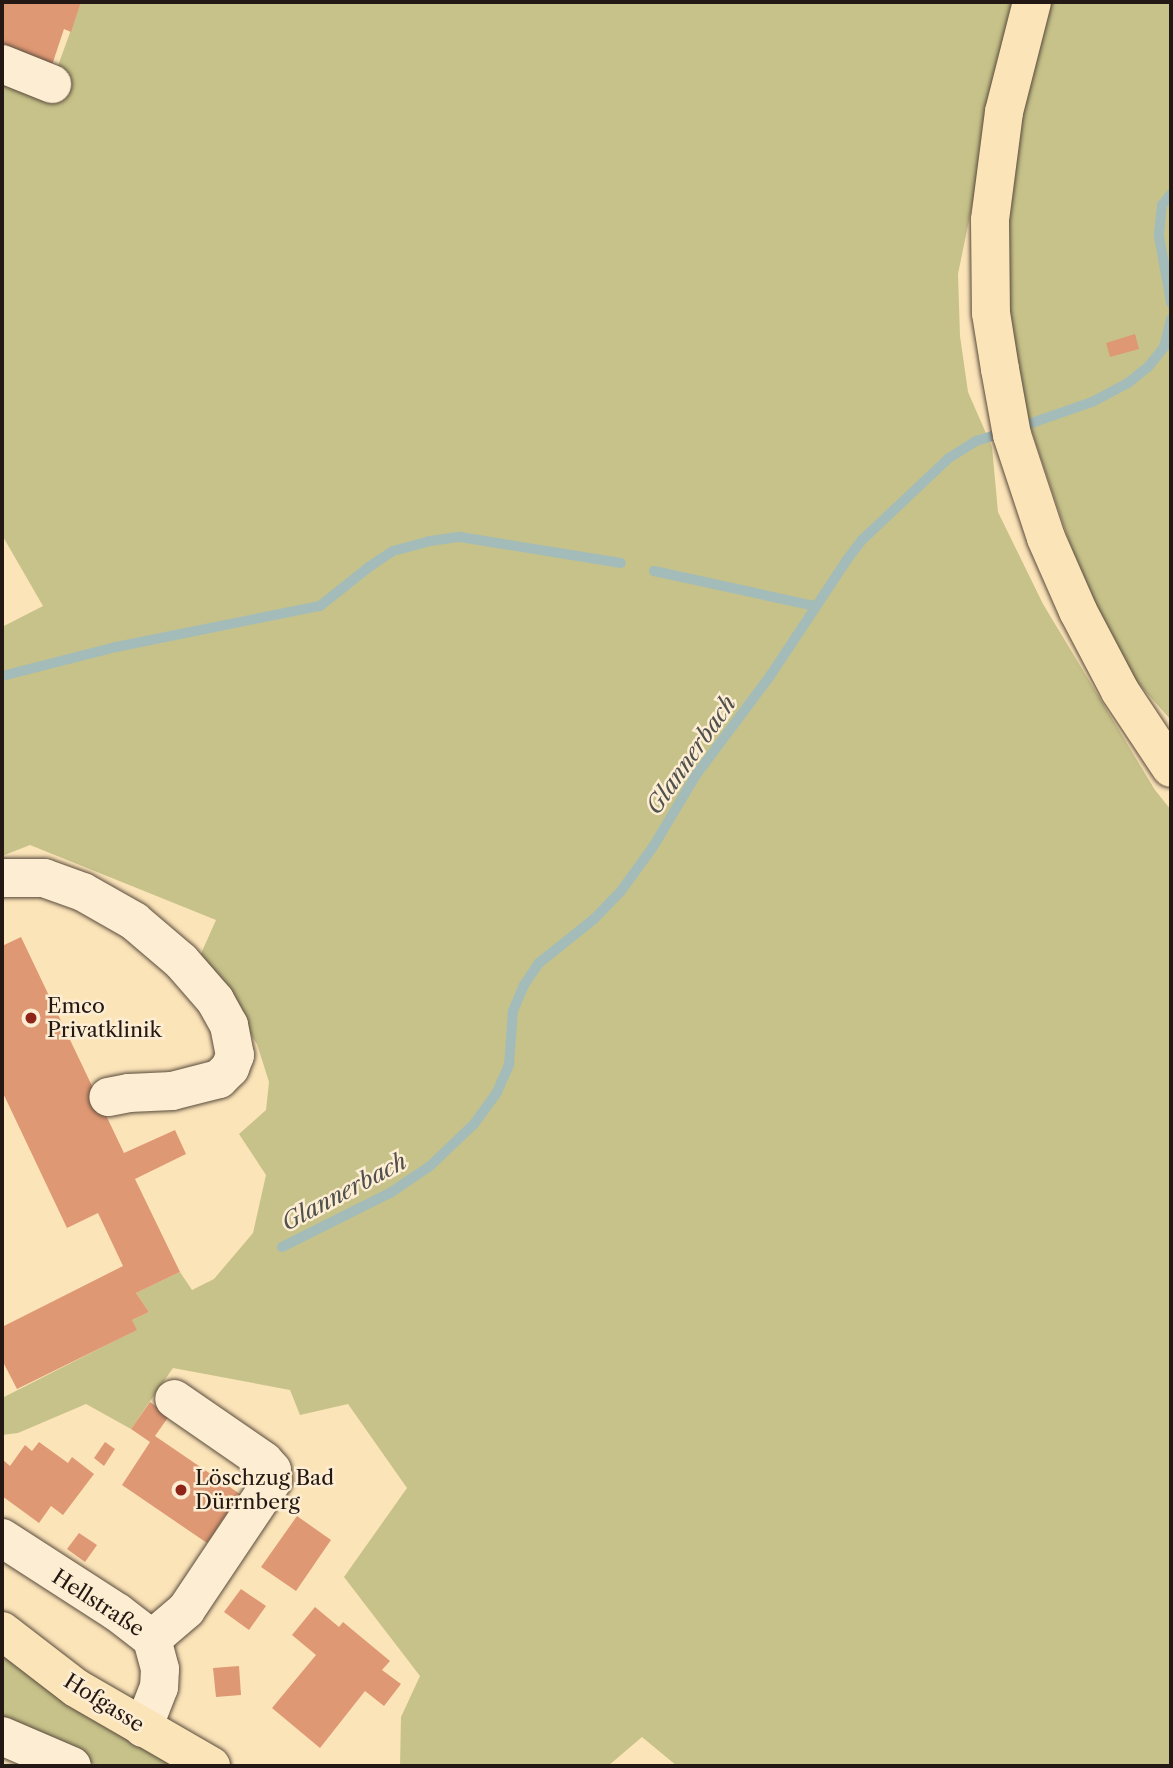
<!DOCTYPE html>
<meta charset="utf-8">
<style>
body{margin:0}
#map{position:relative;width:1173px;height:1768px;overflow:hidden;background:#fce4b9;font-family:"Libre Caslon Text",serif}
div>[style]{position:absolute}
.green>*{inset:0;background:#c7c28a}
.stream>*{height:10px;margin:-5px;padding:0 5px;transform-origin:5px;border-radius:5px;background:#a3bcb9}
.building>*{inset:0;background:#df9874}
.roads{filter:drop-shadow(0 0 2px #594b3c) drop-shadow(0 0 2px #594b3c)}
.minor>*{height:38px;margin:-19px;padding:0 19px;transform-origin:19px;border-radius:19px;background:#fdedd2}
.major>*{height:38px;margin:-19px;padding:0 19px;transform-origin:19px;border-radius:19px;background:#fce4b9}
.dots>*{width:19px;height:19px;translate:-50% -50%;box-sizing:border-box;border:4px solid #fdedd2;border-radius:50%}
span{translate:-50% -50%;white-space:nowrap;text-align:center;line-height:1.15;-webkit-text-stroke:5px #fdedd2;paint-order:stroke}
.poi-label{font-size:21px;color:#231813}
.left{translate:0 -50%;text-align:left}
.street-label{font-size:21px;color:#231813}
.water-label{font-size:23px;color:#50514d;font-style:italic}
.frame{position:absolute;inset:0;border:4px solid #231813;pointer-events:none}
</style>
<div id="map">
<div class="green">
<i style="clip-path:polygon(81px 2px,1014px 2px,958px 274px,960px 336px,968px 392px,992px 447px,998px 512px,1043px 604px,1155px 790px,1171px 810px,1171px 1766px,677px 1766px,642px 1737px,608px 1766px,400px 1766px,401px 1717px,420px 1676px,344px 1577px,407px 1488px,348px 1404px,300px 1415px,290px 1390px,173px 1368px,131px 1429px,86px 1404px,18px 1433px,2px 1435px,2px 1398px,136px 1330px,132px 1320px,149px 1312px,136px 1293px,180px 1272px,192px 1290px,214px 1279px,253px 1233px,266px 1175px,239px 1134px,266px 1110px,269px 1082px,257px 1044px,199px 958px,216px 920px,30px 845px,2px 856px,2px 627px,43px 606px,2px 535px,2px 75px,50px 88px)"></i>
<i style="clip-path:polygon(1048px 2px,1171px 2px,1171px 720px,1121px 664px,1090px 603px,1029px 423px,1017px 363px,1006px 284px,1012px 147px)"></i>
<i style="clip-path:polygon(2px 1650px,182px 1766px,99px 1766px,38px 1739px,2px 1718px)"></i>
</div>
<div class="stream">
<i style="left:1171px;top:194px;width:14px;rotate:129deg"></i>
<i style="left:1162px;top:205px;width:31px;rotate:96deg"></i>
<i style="left:1159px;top:236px;width:68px;rotate:79.8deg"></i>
<i style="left:1017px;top:428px;width:79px;rotate:-19.1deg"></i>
<i style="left:1092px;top:402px;width:41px;rotate:-27.8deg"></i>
<i style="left:1128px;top:383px;width:26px;rotate:-39deg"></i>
<i style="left:1148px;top:367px;width:26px;rotate:-51deg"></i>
<i style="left:1164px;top:347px;width:29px;rotate:-76deg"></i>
<i style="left:654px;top:571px;width:165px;rotate:12.3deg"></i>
<i style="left:2px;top:676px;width:118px;rotate:-14.3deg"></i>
<i style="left:116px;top:647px;width:208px;rotate:-11.4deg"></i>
<i style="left:320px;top:606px;width:63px;rotate:-38.5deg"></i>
<i style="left:369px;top:567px;width:29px;rotate:-34deg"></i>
<i style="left:393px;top:551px;width:38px;rotate:-15deg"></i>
<i style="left:430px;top:541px;width:30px;rotate:-8deg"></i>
<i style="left:460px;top:537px;width:163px;rotate:9.2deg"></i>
<i style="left:282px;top:1247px;width:121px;rotate:-26.6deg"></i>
<i style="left:390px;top:1193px;width:48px;rotate:-34deg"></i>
<i style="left:430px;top:1166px;width:61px;rotate:-43.7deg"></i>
<i style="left:474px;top:1124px;width:39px;rotate:-54deg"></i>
<i style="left:497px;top:1092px;width:30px;rotate:-66deg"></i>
<i style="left:509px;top:1065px;width:54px;rotate:-85.8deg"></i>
<i style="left:513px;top:1011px;width:28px;rotate:-67deg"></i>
<i style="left:524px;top:985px;width:27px;rotate:-56deg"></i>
<i style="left:539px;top:963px;width:70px;rotate:-38.7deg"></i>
<i style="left:594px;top:919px;width:39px;rotate:-46deg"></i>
<i style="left:621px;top:891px;width:54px;rotate:-54deg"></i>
<i style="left:653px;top:847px;width:84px;rotate:-59.2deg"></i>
<i style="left:696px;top:775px;width:124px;rotate:-53.2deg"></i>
<i style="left:770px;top:676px;width:138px;rotate:-56.5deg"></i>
<i style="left:846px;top:561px;width:26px;rotate:-53deg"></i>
<i style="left:862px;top:540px;width:120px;rotate:-43.3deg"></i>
<i style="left:949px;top:458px;width:32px;rotate:-32deg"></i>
<i style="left:976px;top:441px;width:28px;rotate:-17deg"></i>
</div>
<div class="building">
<i style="clip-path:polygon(2px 2px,81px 2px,71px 32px,64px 29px,50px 71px,2px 54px)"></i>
<i style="clip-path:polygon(1135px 334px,1139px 349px,1110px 357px,1106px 343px)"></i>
<i style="clip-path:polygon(21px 937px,124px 1153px,175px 1130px,186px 1154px,135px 1179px,180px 1272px,136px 1293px,149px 1312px,132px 1320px,137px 1330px,17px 1389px,2px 1360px,2px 1327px,123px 1266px,98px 1213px,67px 1228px,2px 1091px,2px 946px)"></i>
<i style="clip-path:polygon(150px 1402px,169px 1416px,155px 1436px,240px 1494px,207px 1543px,122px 1485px,150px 1442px,131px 1429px)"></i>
<i style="clip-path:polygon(39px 1442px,68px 1463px,72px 1457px,94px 1474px,63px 1515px,51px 1506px,39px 1523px,2px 1496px,2px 1459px,10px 1466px,25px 1445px,32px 1451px)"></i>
<i style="clip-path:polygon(105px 1442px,115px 1449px,104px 1466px,94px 1458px)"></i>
<i style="clip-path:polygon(297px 1516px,331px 1540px,296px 1591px,261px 1567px)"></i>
<i style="clip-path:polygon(79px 1533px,97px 1545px,85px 1562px,67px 1549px)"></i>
<i style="clip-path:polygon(241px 1589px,266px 1606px,249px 1630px,224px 1612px)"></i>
<i style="clip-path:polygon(315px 1607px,339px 1627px,343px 1622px,390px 1661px,382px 1670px,401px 1684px,384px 1706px,365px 1691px,320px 1748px,272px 1708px,316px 1655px,292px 1635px)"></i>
<i style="clip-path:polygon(239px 1666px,241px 1695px,216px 1697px,213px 1668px)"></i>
</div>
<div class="roads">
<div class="minor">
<i style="left:2px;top:64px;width:54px;rotate:21.8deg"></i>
<i style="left:2px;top:878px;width:42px"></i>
<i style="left:44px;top:878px;width:41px;rotate:19.7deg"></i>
<i style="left:83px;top:892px;width:59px;rotate:29.6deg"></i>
<i style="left:134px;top:921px;width:62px;rotate:40.4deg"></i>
<i style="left:181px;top:961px;width:52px;rotate:48.9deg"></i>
<i style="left:215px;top:1000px;width:29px;rotate:61deg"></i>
<i style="left:229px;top:1025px;width:31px;rotate:79deg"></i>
<i style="left:235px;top:1055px;width:14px;rotate:111deg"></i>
<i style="left:230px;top:1068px;width:16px;rotate:135deg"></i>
<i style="left:219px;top:1079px;width:49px;rotate:165.7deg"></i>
<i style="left:172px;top:1091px;width:43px;rotate:177.3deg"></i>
<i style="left:129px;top:1093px;width:21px;rotate:169deg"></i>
<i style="left:2px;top:1538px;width:137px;rotate:32.8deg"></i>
<i style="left:117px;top:1612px;width:44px;rotate:37.6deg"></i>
<i style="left:152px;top:1639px;width:31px;rotate:75deg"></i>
<i style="left:160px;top:1669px;width:18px;rotate:93deg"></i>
<i style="left:159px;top:1687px;width:44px;rotate:111.3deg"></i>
<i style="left:152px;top:1639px;width:45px;rotate:-40.5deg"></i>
<i style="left:186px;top:1610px;width:156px;rotate:-56.2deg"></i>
<i style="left:273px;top:1480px;width:10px;rotate:-96deg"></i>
<i style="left:272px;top:1470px;width:12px;rotate:-132deg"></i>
<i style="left:264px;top:1461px;width:109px;rotate:-145.4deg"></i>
<i style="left:2px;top:1736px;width:76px;rotate:23.2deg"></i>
</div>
<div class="major">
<i style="left:1032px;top:2px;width:114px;rotate:104.3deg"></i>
<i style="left:1004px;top:112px;width:109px;rotate:97.4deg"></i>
<i style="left:990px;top:220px;width:93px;rotate:89.4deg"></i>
<i style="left:991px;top:313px;width:57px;rotate:80.9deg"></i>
<i style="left:1000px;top:369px;width:67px;rotate:79.7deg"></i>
<i style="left:1012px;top:435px;width:108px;rotate:71.7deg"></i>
<i style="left:1046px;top:538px;width:80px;rotate:66.3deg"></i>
<i style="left:1078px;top:611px;width:90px;rotate:62.3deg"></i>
<i style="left:1120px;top:691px;width:92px;rotate:56.5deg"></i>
<i style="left:2px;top:1631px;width:93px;rotate:37.6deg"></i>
<i style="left:76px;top:1688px;width:156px;rotate:30deg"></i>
</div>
</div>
<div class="dots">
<i style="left:31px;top:1018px;background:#8f2418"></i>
<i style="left:181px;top:1490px;background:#8f2418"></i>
</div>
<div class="poi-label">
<span class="left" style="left:47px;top:1018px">Emco<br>Privatklinik</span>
<span class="left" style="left:195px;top:1490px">Löschzug Bad<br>Dürrnberg</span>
</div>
<div class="street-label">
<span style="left:98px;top:1603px;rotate:33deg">Hellstraße</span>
<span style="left:104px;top:1703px;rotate:32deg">Hofgasse</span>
</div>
<div class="water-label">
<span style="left:691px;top:755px;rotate:-55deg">Glannerbach</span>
<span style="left:344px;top:1192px;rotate:-28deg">Glannerbach</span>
</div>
<div class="frame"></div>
</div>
